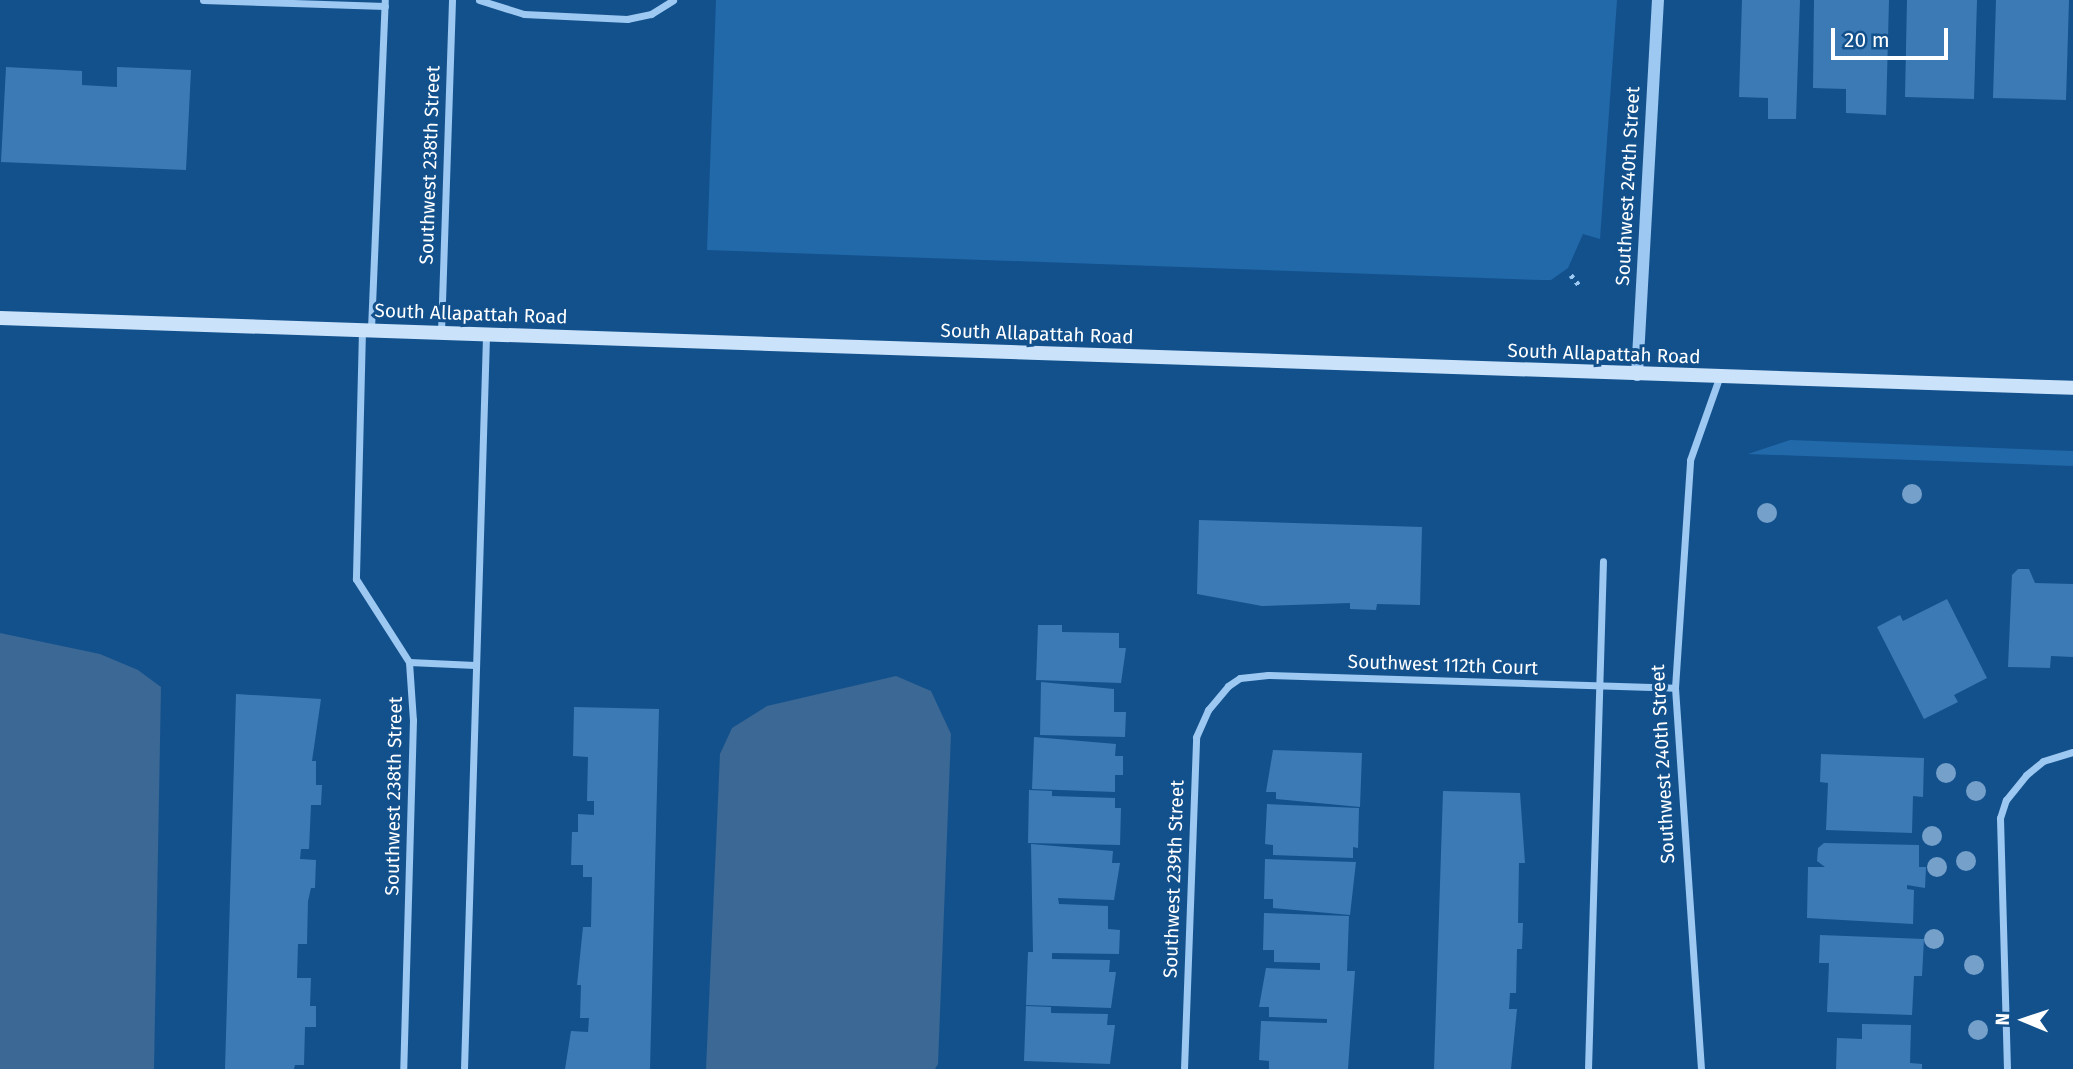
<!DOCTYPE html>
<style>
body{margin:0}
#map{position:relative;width:2073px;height:1069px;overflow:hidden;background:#13518d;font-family:"Fira Sans",sans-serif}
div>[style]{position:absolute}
.green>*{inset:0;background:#2269aa}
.water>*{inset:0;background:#3b6894}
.building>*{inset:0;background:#3c7ab6}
.path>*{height:4.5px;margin-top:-2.25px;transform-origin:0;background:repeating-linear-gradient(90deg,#9cc8f1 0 3.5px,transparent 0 8.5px)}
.minor>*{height:7px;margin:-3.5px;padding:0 3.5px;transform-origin:3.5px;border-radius:3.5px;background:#9cc8f1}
.tertiary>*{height:12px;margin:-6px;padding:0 6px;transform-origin:6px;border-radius:6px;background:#9cc8f1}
.secondary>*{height:14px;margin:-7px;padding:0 7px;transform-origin:7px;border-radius:7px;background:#cae3fb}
.trees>*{width:20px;height:20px;margin:-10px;border-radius:50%;background:#74a0ca}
span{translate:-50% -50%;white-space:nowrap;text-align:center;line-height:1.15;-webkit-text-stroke:6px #13518d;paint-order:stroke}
.street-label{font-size:19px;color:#fff}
.north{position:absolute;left:1989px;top:985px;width:70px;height:70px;-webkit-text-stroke:5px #13518d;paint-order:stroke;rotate:272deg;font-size:19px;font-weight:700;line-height:28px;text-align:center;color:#fff}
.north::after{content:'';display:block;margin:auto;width:24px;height:32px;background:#fff;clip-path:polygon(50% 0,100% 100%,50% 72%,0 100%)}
.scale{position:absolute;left:1831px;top:28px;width:117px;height:32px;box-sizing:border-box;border:4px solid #fff;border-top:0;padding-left:9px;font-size:21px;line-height:24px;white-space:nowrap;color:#fff;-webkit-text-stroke:5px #13518d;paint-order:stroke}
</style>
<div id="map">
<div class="green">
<i style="clip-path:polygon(716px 0,1617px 0,1600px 239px,1583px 234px,1568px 268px,1551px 280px,1541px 280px,707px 250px)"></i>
<i style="clip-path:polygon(1790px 440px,2073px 451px,2073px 466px,1748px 454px)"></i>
</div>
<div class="water">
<i style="clip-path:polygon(0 633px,100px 654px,138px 670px,161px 687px,154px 1069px,0 1069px)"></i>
<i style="clip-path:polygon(896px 676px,931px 691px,951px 734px,938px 1064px,935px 1069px,706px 1069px,720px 754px,732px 728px,767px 706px)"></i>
</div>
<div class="building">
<i style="clip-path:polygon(1742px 0,1800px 0,1796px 119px,1768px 119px,1768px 98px,1739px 97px)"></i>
<i style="clip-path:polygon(1814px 0,1889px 0,1886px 115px,1846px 113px,1846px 89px,1813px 88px)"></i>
<i style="clip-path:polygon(1907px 0,1977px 0,1974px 99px,1905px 97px)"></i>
<i style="clip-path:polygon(1996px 0,2069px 0,2066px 100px,1993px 98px)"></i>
<i style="clip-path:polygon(6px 67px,82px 71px,82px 85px,117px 87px,117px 67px,191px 70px,186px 170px,1px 162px)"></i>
<i style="clip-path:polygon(1199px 520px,1422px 527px,1420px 605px,1377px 604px,1376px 610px,1350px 609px,1350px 603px,1262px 606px,1197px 594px)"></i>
<i style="clip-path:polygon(2018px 569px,2029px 569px,2035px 583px,2073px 584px,2073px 657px,2051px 656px,2050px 668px,2008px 667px,2012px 575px)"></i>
<i style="clip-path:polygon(1947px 599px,1987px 678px,1954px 695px,1958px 702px,1924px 719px,1877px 627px,1900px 615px,1903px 621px)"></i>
<i style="clip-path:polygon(1038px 625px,1062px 625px,1062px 632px,1119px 633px,1119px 648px,1126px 648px,1121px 683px,1036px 680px)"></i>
<i style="clip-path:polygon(1041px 682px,1114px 689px,1114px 712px,1126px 712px,1125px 737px,1040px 735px)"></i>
<i style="clip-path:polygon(236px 694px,321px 699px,312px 761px,316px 761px,316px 785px,322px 785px,321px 805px,311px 805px,309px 849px,301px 849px,300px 859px,316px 860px,315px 888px,311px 888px,308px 901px,307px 944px,298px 944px,297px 978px,311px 978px,310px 1006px,316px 1006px,316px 1027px,305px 1027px,304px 1065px,295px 1065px,294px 1069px,225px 1069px)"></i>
<i style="clip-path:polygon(574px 707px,659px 709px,650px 1069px,565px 1069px,571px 1031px,588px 1032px,589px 1018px,580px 1018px,581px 985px,577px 985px,583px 927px,591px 927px,592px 877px,583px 877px,583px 865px,571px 865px,572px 832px,578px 832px,578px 814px,594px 815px,594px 801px,587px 801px,588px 757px,573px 756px)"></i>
<i style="clip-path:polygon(1034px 737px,1116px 744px,1115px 756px,1123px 756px,1123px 775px,1115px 775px,1115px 792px,1032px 789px)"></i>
<i style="clip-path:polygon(1273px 750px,1362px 753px,1360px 807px,1276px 799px,1276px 792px,1266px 792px)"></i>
<i style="clip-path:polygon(1821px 754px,1924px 758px,1923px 797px,1913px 796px,1912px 833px,1826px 830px,1828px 783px,1820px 782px)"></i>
<i style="clip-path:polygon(1029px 790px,1052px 791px,1052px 796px,1115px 798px,1115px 808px,1121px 808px,1120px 845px,1028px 843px)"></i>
<i style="clip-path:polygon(1443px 791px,1520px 793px,1525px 863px,1519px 863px,1518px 923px,1523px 923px,1522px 949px,1517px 949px,1516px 993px,1510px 993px,1509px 1009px,1517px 1009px,1511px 1069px,1434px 1069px)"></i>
<i style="clip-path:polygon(1267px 804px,1359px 808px,1358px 848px,1353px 847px,1353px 858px,1273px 855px,1273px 845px,1265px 844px)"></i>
<i style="clip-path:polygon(1824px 843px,1919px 845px,1919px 867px,1926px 867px,1925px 888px,1907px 885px,1907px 889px,1914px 890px,1913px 924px,1807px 918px,1808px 867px,1825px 867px,1817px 861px,1818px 848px)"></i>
<i style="clip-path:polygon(1031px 844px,1113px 851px,1112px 863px,1120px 863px,1114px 900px,1058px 898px,1059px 904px,1108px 906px,1108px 929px,1120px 930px,1119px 954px,1052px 953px,1052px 959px,1110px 960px,1109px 972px,1116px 972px,1111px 1008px,1026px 1005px,1028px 952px,1033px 952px)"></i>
<i style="clip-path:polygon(1265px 859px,1356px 862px,1350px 915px,1273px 908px,1273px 899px,1264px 899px)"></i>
<i style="clip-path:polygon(1264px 913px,1349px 916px,1347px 971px,1355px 971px,1348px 1069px,1269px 1069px,1269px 1061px,1259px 1060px,1261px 1021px,1327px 1023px,1327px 1019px,1269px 1017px,1269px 1007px,1259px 1007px,1266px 968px,1320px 970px,1320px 963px,1274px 962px,1274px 950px,1263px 950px)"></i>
<i style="clip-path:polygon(1820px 935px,1924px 939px,1922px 976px,1914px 976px,1912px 1015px,1827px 1012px,1829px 963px,1819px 963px)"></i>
<i style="clip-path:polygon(1026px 1006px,1051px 1007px,1051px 1013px,1108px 1014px,1107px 1025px,1115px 1025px,1110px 1064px,1024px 1061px)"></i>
<i style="clip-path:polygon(1862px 1024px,1911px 1025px,1910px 1063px,1922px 1064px,1922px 1069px,1836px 1069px,1837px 1038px,1862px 1039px)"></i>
</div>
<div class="path">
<i style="left:1571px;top:275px;width:13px;rotate:51deg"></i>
</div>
<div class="minor">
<i style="left:203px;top:0;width:182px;rotate:1.9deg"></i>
<i style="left:479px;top:0;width:47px;rotate:17.3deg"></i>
<i style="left:524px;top:14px;width:103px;rotate:2.8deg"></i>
<i style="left:627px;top:19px;width:25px;rotate:-12deg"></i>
<i style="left:651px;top:14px;width:26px;rotate:-32deg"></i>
<i style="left:371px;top:329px;width:329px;rotate:-87.6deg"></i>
<i style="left:362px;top:330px;width:249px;rotate:91.4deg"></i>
<i style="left:356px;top:579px;width:98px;rotate:57.4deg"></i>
<i style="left:409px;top:662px;width:58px;rotate:86.1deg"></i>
<i style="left:413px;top:720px;width:349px;rotate:91.6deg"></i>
<i style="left:441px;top:332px;width:332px;rotate:-88.1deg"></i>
<i style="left:409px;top:662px;width:66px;rotate:2.6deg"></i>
<i style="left:464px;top:1069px;width:734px;rotate:-88.28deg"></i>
<i style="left:1184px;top:1069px;width:332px;rotate:-87.9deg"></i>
<i style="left:1196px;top:737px;width:30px;rotate:-66deg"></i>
<i style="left:1208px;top:710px;width:31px;rotate:-50deg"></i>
<i style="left:1228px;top:686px;width:14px;rotate:-34deg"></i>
<i style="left:1240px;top:678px;width:28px;rotate:-6deg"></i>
<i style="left:1268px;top:675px;width:407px;rotate:1.8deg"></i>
<i style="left:1588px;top:1069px;width:508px;rotate:-88.31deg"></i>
<i style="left:1701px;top:1069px;width:382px;rotate:-93.9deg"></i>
<i style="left:1675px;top:688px;width:228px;rotate:-86.2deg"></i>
<i style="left:1690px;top:460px;width:87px;rotate:-70.5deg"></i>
<i style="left:2007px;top:1069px;width:251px;rotate:-91.6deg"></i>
<i style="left:2000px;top:818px;width:19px;rotate:-72deg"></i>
<i style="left:2006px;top:800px;width:32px;rotate:-51deg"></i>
<i style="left:2026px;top:775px;width:22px;rotate:-39deg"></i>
<i style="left:2043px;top:761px;width:31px;rotate:-17deg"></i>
</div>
<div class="tertiary">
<i style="left:1637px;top:375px;width:376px;rotate:-86.8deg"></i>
</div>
<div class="secondary">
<i style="left:0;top:318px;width:2074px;rotate:1.93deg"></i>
</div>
<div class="trees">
<i style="left:1912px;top:494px"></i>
<i style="left:1767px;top:513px"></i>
<i style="left:1946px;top:773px"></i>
<i style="left:1976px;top:791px"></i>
<i style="left:1932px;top:836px"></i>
<i style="left:1966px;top:861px"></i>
<i style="left:1937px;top:867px"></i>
<i style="left:1934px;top:939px"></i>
<i style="left:1974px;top:965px"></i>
<i style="left:1978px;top:1030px"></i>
</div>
<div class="street-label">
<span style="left:430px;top:165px;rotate:-88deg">Southwest 238th Street</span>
<span style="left:1628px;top:186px;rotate:-87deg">Southwest 240th Street</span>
<span style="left:471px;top:314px;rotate:2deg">South Allapattah Road</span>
<span style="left:1037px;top:334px;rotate:2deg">South Allapattah Road</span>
<span style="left:1604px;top:354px;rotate:2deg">South Allapattah Road</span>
<span style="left:1443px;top:665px;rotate:2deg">Southwest 112th Court</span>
<span style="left:1663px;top:764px;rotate:-93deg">Southwest 240th Street</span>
<span style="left:394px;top:796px;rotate:-89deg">Southwest 238th Street</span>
<span style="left:1174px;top:879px;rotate:-88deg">Southwest 239th Street</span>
</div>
<div class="north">N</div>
<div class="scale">20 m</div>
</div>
